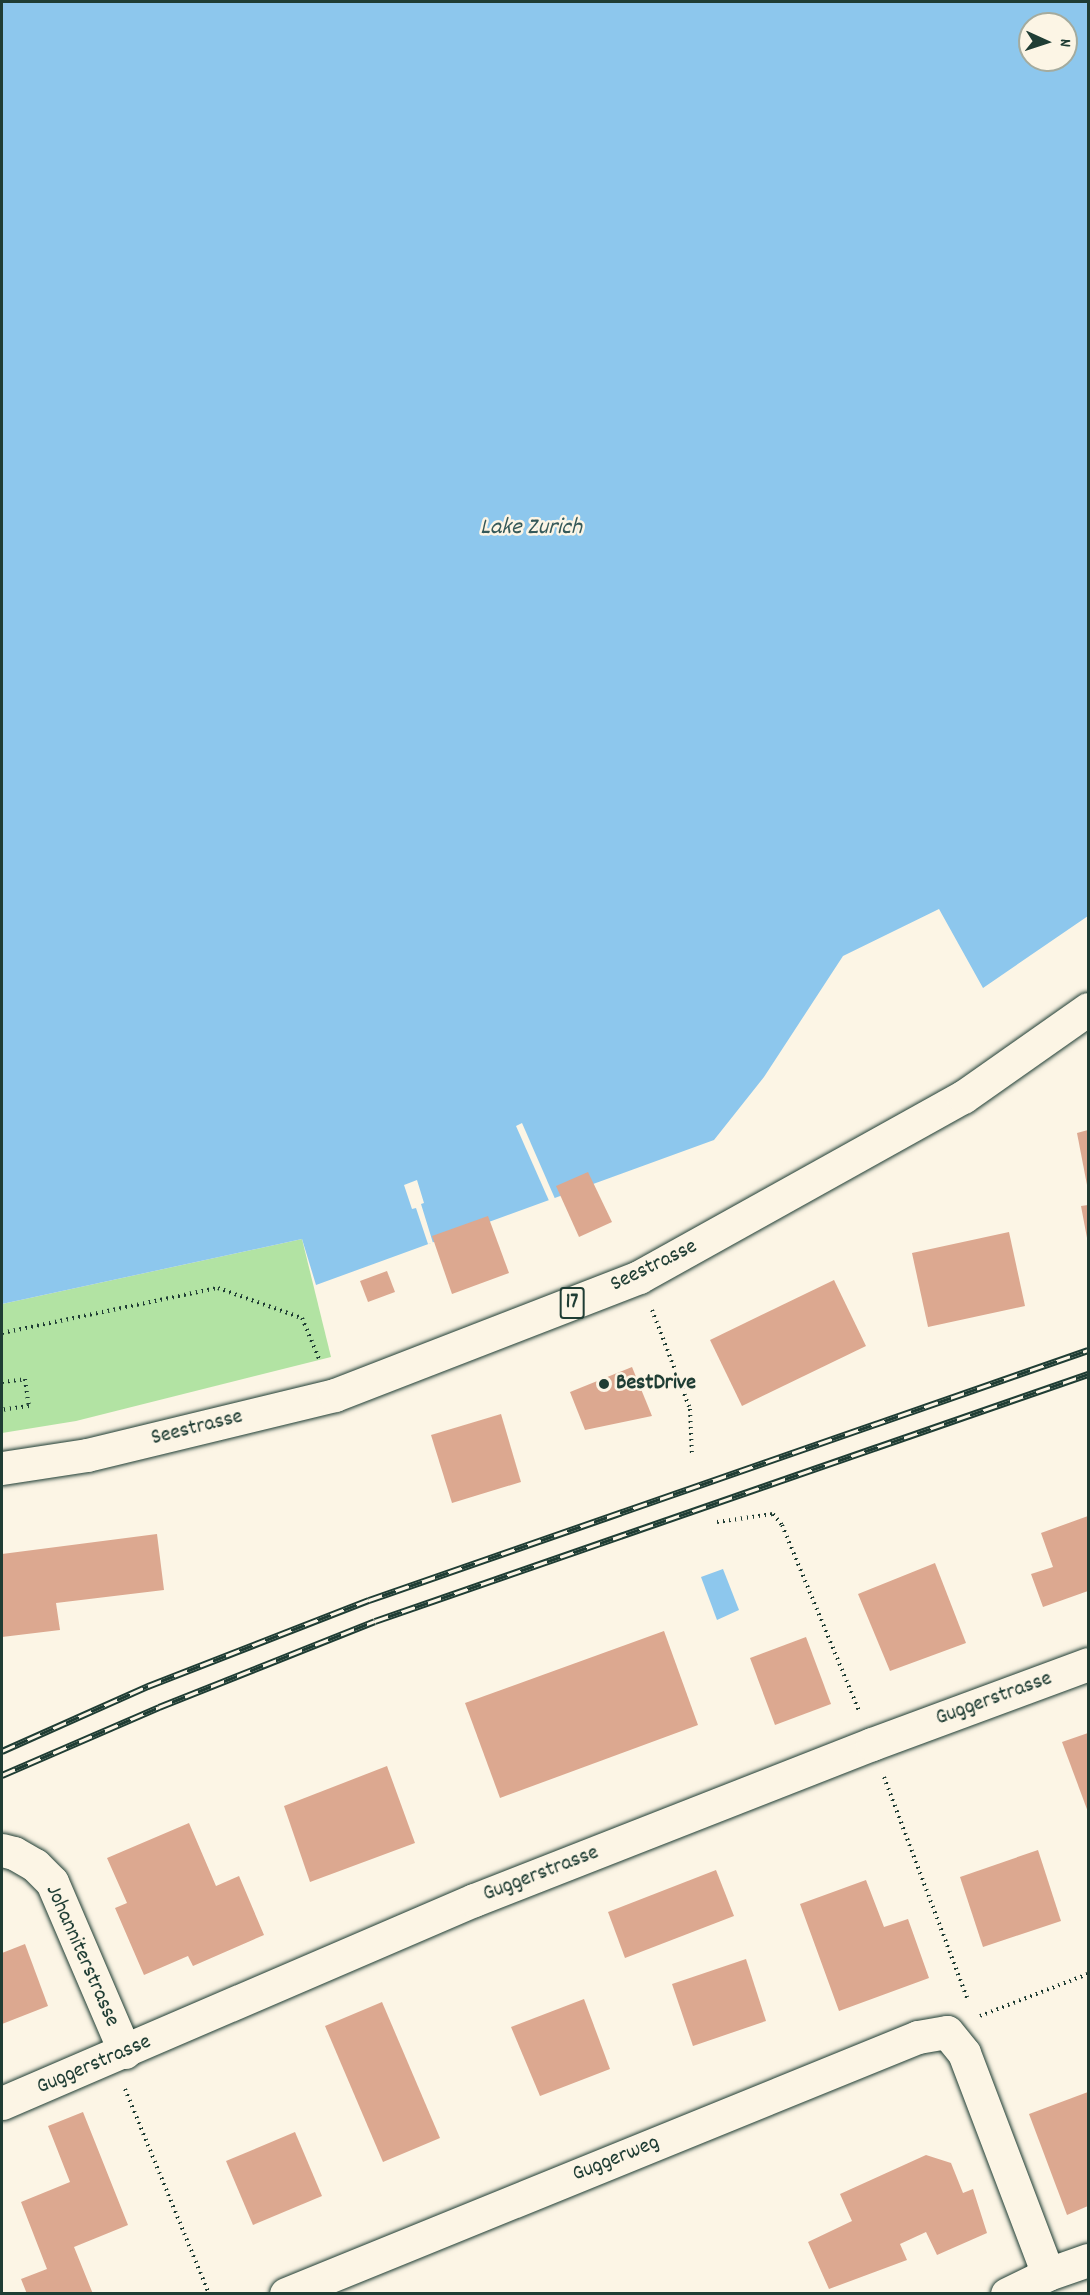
<!DOCTYPE html>
<style>
body{margin:0}
#map{position:relative;width:1090px;height:2295px;overflow:hidden;background:#fcf5e5;font-family:Dekko,sans-serif}
div>[style]{position:absolute}
.green>*{inset:0;background:#b2e3a3}
.water>*{inset:0;background:#8dc7ed}
.pier>*{inset:0;background:#fcf5e5}
.building>*{inset:0;background:#dca890}
.path>*{height:4px;margin-top:-2px;transform-origin:0;background:repeating-linear-gradient(90deg,#1f3d34 0 1.5px,transparent 0 6px)}
.roads{filter:drop-shadow(0 0 2px #1f3d34) drop-shadow(0 0 2px #1f3d34)}
.street>*{height:33px;margin:-16.5px;padding:0 16.5px;transform-origin:16.5px;border-radius:16.5px;background:#fcf5e5}
.primary>*{height:33px;margin:-16.5px;padding:0 16.5px;transform-origin:16.5px;border-radius:16.5px;background:#fcf5e5}
.rail>*{height:7px;margin-top:-3.5px;transform-origin:0;background:repeating-linear-gradient(90deg,#fcf5e5 0 14px,#1f3d34 0 28px);box-sizing:border-box;border-block:2px solid #1f3d34}
.dots>*{width:16px;height:16px;translate:-50% -50%;box-sizing:border-box;border:3px solid #fcf5e5;border-radius:50%}
span{translate:-50% -50%;white-space:nowrap;text-align:center;line-height:1.15;-webkit-text-stroke:5px #fcf5e5;paint-order:stroke}
.shield-label span{padding:2px 4px;background:#fcf5e5;border:2px solid;border-radius:4px;-webkit-text-stroke-width:0}
.shield-label{font-size:21px;color:#1f3d34;font-weight:700}
.street-label{font-size:22px;color:#1f3d34}
.poi-label{font-size:22px;color:#1f3d34;font-weight:700}
.left{translate:0 -50%;text-align:left}
.water-label{font-size:24px;color:#355959;font-style:italic}
.frame{position:absolute;inset:0;border:3px solid #1f3d34;pointer-events:none}
.north{position:absolute;left:1018px;top:12px;width:60px;height:60px;box-sizing:border-box;background:#fcf5e5;border:2px solid #a4ab9e;border-radius:50%;rotate:93deg;font-size:16px;font-weight:700;line-height:24px;text-align:center;color:#1f3d34}
.north::after{content:'';display:block;margin:auto;width:21px;height:27px;background:#1f3d34;clip-path:polygon(50% 0,100% 100%,50% 72%,0 100%)}
</style>
<div id="map">
<div class="green">
<i style="clip-path:polygon(302px 1239px,331px 1357px,76px 1421px,2px 1433px,2px 1304px)"></i>
</div>
<div class="water">
<i style="clip-path:polygon(evenodd,2px 2px,1088px 2px,1088px 916px,983px 988px,939px 909px,843px 956px,764px 1077px,714px 1140px,316px 1285px,302px 1239px,2px 1304px,2px 2px,1030px 24px,1066px 24px,1066px 60px,1030px 60px,1030px 24px)"></i>
<i style="clip-path:polygon(723px 1569px,739px 1610px,717px 1620px,701px 1577px)"></i>
</div>
<div class="pier">
<i style="clip-path:polygon(522px 1123px,556px 1201px,550px 1203px,516px 1126px)"></i>
<i style="clip-path:polygon(417px 1180px,424px 1203px,421px 1204px,433px 1243px,428px 1244px,416px 1208px,412px 1209px,404px 1185px)"></i>
</div>
<div class="building">
<i style="clip-path:polygon(1088px 1130px,1088px 1184px,1087px 1185px,1077px 1133px)"></i>
<i style="clip-path:polygon(588px 1172px,612px 1222px,579px 1237px,556px 1186px)"></i>
<i style="clip-path:polygon(1088px 1205px,1088px 1238px,1087px 1238px,1081px 1206px)"></i>
<i style="clip-path:polygon(488px 1216px,509px 1273px,452px 1294px,432px 1236px)"></i>
<i style="clip-path:polygon(1009px 1232px,1025px 1306px,928px 1327px,912px 1253px)"></i>
<i style="clip-path:polygon(387px 1271px,395px 1292px,368px 1302px,360px 1281px)"></i>
<i style="clip-path:polygon(834px 1280px,866px 1346px,742px 1406px,710px 1340px)"></i>
<i style="clip-path:polygon(632px 1367px,652px 1416px,585px 1430px,570px 1392px)"></i>
<i style="clip-path:polygon(501px 1414px,521px 1482px,452px 1503px,431px 1435px)"></i>
<i style="clip-path:polygon(1088px 1516px,1088px 1591px,1043px 1607px,1031px 1574px,1053px 1567px,1041px 1533px)"></i>
<i style="clip-path:polygon(157px 1534px,164px 1590px,56px 1603px,60px 1630px,2px 1637px,2px 1554px)"></i>
<i style="clip-path:polygon(935px 1563px,966px 1643px,890px 1671px,858px 1594px)"></i>
<i style="clip-path:polygon(664px 1631px,698px 1725px,500px 1798px,465px 1703px)"></i>
<i style="clip-path:polygon(806px 1637px,831px 1704px,775px 1725px,750px 1658px)"></i>
<i style="clip-path:polygon(1088px 1733px,1088px 1812px,1062px 1742px)"></i>
<i style="clip-path:polygon(387px 1766px,415px 1843px,310px 1882px,284px 1806px)"></i>
<i style="clip-path:polygon(189px 1823px,216px 1886px,239px 1876px,264px 1935px,193px 1966px,188px 1956px,144px 1975px,115px 1908px,127px 1903px,107px 1858px)"></i>
<i style="clip-path:polygon(1038px 1850px,1061px 1921px,983px 1947px,960px 1877px)"></i>
<i style="clip-path:polygon(716px 1870px,734px 1916px,625px 1958px,608px 1912px)"></i>
<i style="clip-path:polygon(866px 1880px,884px 1927px,908px 1919px,929px 1978px,839px 2011px,800px 1904px)"></i>
<i style="clip-path:polygon(25px 1944px,48px 2006px,2px 2024px,2px 1953px)"></i>
<i style="clip-path:polygon(746px 1959px,766px 2021px,693px 2046px,672px 1984px)"></i>
<i style="clip-path:polygon(584px 1999px,610px 2069px,540px 2096px,511px 2027px)"></i>
<i style="clip-path:polygon(382px 2002px,440px 2138px,383px 2162px,325px 2026px)"></i>
<i style="clip-path:polygon(1088px 2092px,1088px 2206px,1067px 2215px,1029px 2114px)"></i>
<i style="clip-path:polygon(83px 2112px,128px 2225px,74px 2247px,93px 2294px,27px 2294px,21px 2279px,47px 2269px,21px 2202px,70px 2182px,48px 2126px)"></i>
<i style="clip-path:polygon(295px 2132px,322px 2196px,253px 2225px,226px 2161px)"></i>
<i style="clip-path:polygon(926px 2155px,951px 2163px,963px 2193px,973px 2189px,987px 2233px,937px 2255px,926px 2232px,900px 2244px,907px 2260px,829px 2289px,808px 2242px,852px 2221px,840px 2194px)"></i>
</div>
<div class="path">
<i style="left:652px;top:1310px;width:106px;rotate:69deg"></i>
<i style="left:690px;top:1409px;width:46px;rotate:87.5deg"></i>
<i style="left:2px;top:1333px;width:221px;rotate:-11.8deg"></i>
<i style="left:218px;top:1288px;width:89px;rotate:19.7deg"></i>
<i style="left:302px;top:1318px;width:47px;rotate:67.3deg"></i>
<i style="left:2px;top:1382px;width:23px;rotate:-7deg"></i>
<i style="left:25px;top:1379px;width:27px;rotate:82deg"></i>
<i style="left:29px;top:1406px;width:27px;rotate:172deg"></i>
<i style="left:717px;top:1522px;width:57px;rotate:-8.1deg"></i>
<i style="left:773px;top:1514px;width:14px;rotate:51deg"></i>
<i style="left:782px;top:1525px;width:201px;rotate:67.5deg"></i>
<i style="left:884px;top:1777px;width:238px;rotate:69.4deg"></i>
<i style="left:980px;top:2016px;width:116px;rotate:-21.3deg"></i>
<i style="left:125px;top:2089px;width:222px;rotate:67.7deg"></i>
</div>
<div class="roads">
<div class="street">
<i style="left:2px;top:1850px;width:12px;rotate:14deg"></i>
<i style="left:14px;top:1853px;width:24px;rotate:30deg"></i>
<i style="left:35px;top:1865px;width:24px;rotate:45deg"></i>
<i style="left:52px;top:1882px;width:185px;rotate:66.8deg"></i>
<i style="left:2px;top:2103px;width:514px;rotate:-23.27deg"></i>
<i style="left:474px;top:1900px;width:427px;rotate:-21.4deg"></i>
<i style="left:872px;top:1744px;width:230px;rotate:-20.3deg"></i>
<i style="left:286px;top:2294px;width:682px;rotate:-22.13deg"></i>
<i style="left:918px;top:2037px;width:29px;rotate:-10deg"></i>
<i style="left:947px;top:2032px;width:27px;rotate:51deg"></i>
<i style="left:964px;top:2053px;width:236px;rotate:69.2deg"></i>
<i style="left:1007px;top:2294px;width:46px;rotate:-26deg"></i>
<i style="left:1048px;top:2274px;width:42px;rotate:-19.3deg"></i>
</div>
<div class="primary">
<i style="left:2px;top:1468px;width:86px;rotate:-8.7deg"></i>
<i style="left:87px;top:1455px;width:255px;rotate:-13.6deg"></i>
<i style="left:335px;top:1395px;width:326px;rotate:-21.2deg"></i>
<i style="left:639px;top:1277px;width:371px;rotate:-29.1deg"></i>
<i style="left:963px;top:1097px;width:153px;rotate:-35.1deg"></i>
</div>
</div>
<div class="rail">
<i style="left:2px;top:1751px;width:160px;rotate:-24deg"></i>
<i style="left:148px;top:1686px;width:237px;rotate:-21.3deg"></i>
<i style="left:369px;top:1600px;width:761px;rotate:-19.17deg"></i>
<i style="left:2px;top:1775px;width:171px;rotate:-23.4deg"></i>
<i style="left:159px;top:1707px;width:232px;rotate:-21.7deg"></i>
<i style="left:375px;top:1621px;width:755px;rotate:-19.11deg"></i>
</div>
<div class="dots">
<i style="left:604px;top:1384px;background:#1f3d34"></i>
</div>
<div class="shield-label">
<span style="left:572px;top:1303px">17</span>
</div>
<div class="street-label">
<span style="left:654px;top:1266px;rotate:-26deg">Seestrasse</span>
<span style="left:197px;top:1428px;rotate:-14deg">Seestrasse</span>
<span style="left:994px;top:1699px;rotate:-20deg">Guggerstrasse</span>
<span style="left:541px;top:1874px;rotate:-21deg">Guggerstrasse</span>
<span style="left:82px;top:1956px;rotate:66deg">Johanniterstrasse</span>
<span style="left:94px;top:2065px;rotate:-23deg">Guggerstrasse</span>
<span style="left:616px;top:2159px;rotate:-22deg">Guggerweg</span>
</div>
<div class="poi-label">
<span class="left" style="left:616px;top:1384px">BestDrive</span>
</div>
<div class="water-label">
<span style="left:531px;top:529px">Lake Zurich</span>
</div>
<div class="frame"></div>
<div class="north">N</div>
</div>
